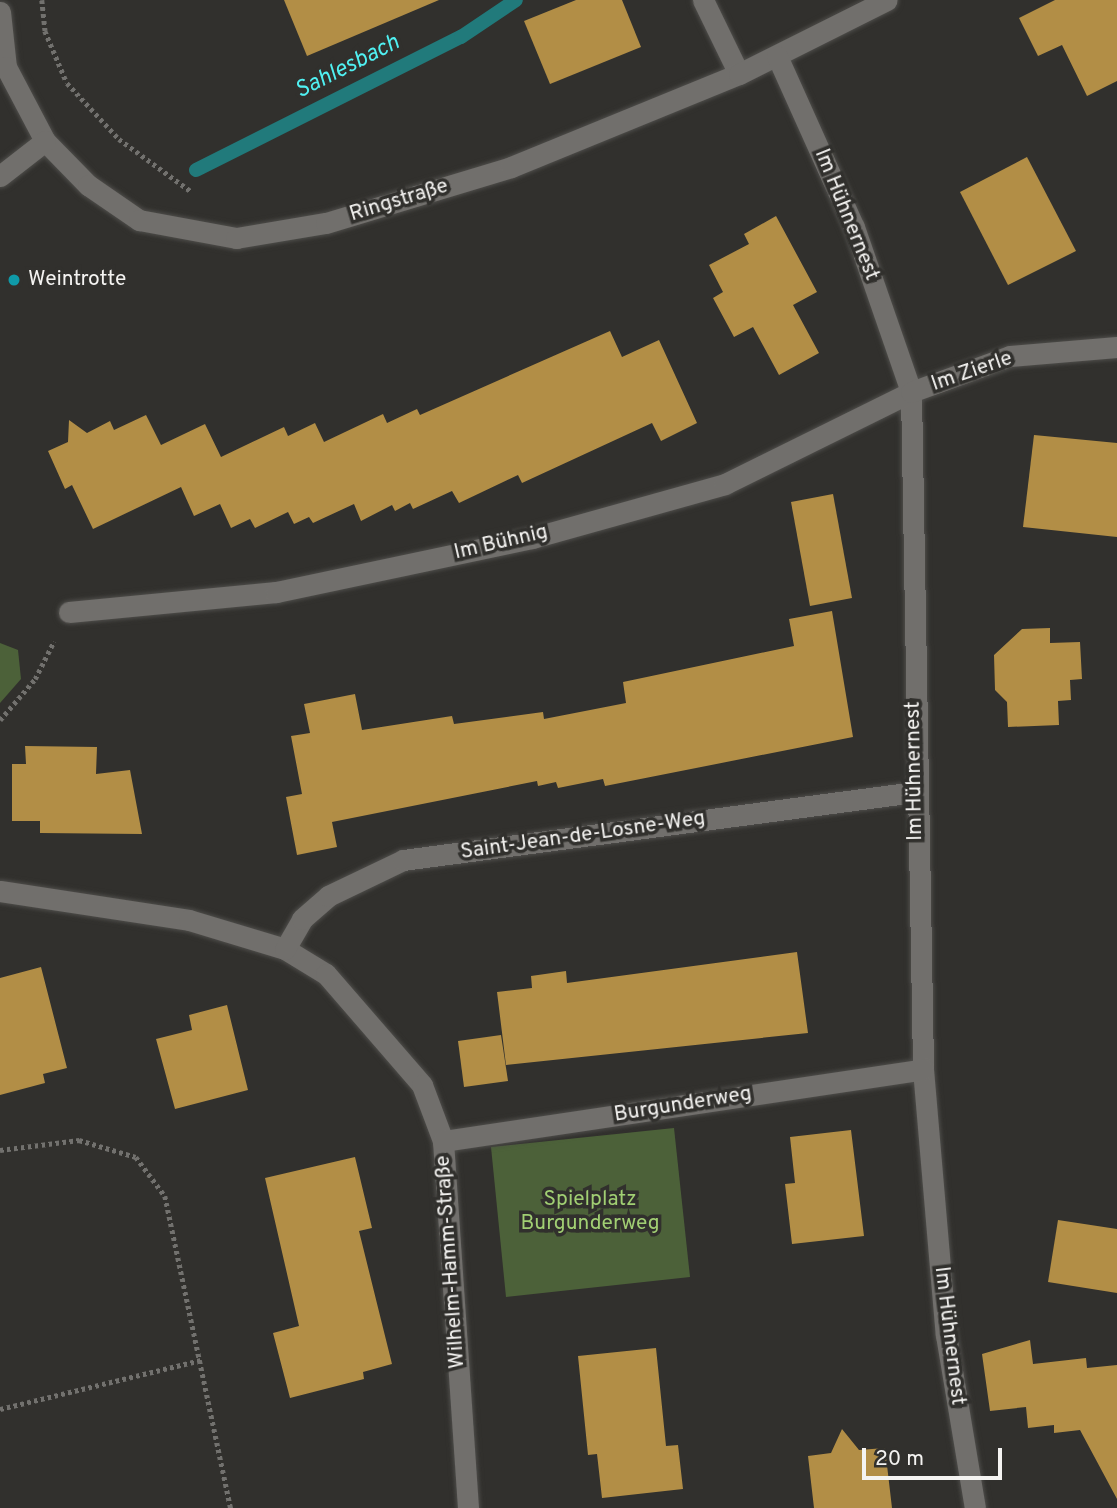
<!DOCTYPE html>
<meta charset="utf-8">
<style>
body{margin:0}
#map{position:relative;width:1117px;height:1508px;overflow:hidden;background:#31302d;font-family:Overpass,sans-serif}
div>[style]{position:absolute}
.green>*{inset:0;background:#4c6139}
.stream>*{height:14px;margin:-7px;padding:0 7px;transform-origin:7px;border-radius:7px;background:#217a7b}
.building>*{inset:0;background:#b28e46}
.path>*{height:4.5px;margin-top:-2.25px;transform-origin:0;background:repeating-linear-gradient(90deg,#72716e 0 3.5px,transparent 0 7px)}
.roads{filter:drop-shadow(0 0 2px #4e4d4a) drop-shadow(0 0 2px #4e4d4a)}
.minor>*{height:21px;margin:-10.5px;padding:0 10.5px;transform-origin:10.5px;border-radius:10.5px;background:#716f6c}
.dots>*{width:19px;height:19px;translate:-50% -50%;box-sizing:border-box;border:4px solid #31302d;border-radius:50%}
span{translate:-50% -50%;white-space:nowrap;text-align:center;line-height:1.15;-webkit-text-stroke:7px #31302d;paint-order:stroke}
.street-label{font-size:21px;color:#f4f3f1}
.poi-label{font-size:21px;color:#f4f3f1}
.left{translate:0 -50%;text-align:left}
.park-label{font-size:21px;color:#a1cf73}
.water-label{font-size:23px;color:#50f1f2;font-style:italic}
.scale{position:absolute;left:862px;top:1448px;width:140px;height:32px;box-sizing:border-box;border:4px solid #f4f3f1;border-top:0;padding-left:9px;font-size:21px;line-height:24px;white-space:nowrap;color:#f4f3f1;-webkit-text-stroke:5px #31302d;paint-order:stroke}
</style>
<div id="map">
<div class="green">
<i style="clip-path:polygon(0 643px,18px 650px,21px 679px,0 703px)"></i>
<i style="clip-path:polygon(674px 1128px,690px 1277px,506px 1297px,491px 1147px)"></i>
</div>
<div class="stream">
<i style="left:196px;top:170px;width:297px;rotate:-26.7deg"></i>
<i style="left:461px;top:37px;width:66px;rotate:-33.9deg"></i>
</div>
<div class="building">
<i style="clip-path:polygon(284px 0,439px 0,307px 56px)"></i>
<i style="clip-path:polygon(576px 0,622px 0,641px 47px,550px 84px,524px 21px)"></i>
<i style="clip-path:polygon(1055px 0,1117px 0,1117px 81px,1087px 96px,1062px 45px,1038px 56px,1019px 18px)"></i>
<i style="clip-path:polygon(1027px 157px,1076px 251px,1008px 285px,960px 192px)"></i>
<i style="clip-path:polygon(776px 216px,817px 292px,793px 305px,819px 353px,779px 375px,753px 327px,734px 337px,713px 298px,723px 292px,709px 265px,749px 244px,744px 234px)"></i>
<i style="clip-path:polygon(610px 331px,622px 357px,659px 340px,697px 423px,661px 441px,652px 423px,522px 483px,518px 475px,459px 503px,452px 491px,413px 509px,410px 503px,395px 511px,392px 505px,361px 521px,354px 504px,313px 523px,309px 517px,294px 524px,288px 512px,255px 528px,250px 519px,231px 528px,220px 504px,194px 516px,181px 487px,93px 529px,72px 485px,65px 489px,48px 451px,68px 442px,69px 420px,87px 433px,110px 421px,114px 430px,146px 415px,161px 445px,205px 424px,221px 457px,284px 427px,288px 436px,315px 423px,324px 442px,383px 414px,387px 423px,417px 409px,420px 415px)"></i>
<i style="clip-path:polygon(1034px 435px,1117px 443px,1117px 537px,1023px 527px)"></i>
<i style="clip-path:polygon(833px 494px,852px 598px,810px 606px,791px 502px)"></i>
<i style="clip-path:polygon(832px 611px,853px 737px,605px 786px,603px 779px,558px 788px,556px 782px,538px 786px,537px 781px,332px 822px,337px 847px,297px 855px,286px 797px,302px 794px,291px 736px,310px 733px,304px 704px,355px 694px,362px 730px,452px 716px,454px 724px,543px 712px,544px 719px,626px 703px,623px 682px,794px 646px,789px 619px)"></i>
<i style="clip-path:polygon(1050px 628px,1050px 643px,1080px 642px,1082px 679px,1070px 680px,1071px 700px,1058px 701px,1059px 725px,1008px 727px,1007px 702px,995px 690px,994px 655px,1022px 629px)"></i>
<i style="clip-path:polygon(25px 746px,97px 747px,96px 774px,130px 770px,142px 834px,40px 833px,40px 821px,12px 821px,12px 764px,26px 764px)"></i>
<i style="clip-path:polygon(797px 952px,808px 1033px,506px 1065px,497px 992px,532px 988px,531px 976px,566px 971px,567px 983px)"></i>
<i style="clip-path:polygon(41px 967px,67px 1068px,43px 1074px,45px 1083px,0 1095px,0 978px)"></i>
<i style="clip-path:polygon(227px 1005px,248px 1090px,175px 1109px,156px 1039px,192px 1030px,189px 1015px)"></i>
<i style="clip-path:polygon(501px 1035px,508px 1081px,464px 1087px,458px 1041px)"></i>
<i style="clip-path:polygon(851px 1130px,864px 1236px,792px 1244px,785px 1184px,795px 1183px,790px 1137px)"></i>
<i style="clip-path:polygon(355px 1157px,372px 1228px,359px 1231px,392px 1364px,363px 1372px,364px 1379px,290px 1398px,273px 1333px,299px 1326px,265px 1178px)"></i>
<i style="clip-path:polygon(1058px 1220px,1117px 1229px,1117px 1293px,1048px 1282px)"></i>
<i style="clip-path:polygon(1030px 1340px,1033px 1364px,1086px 1358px,1087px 1368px,1117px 1365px,1117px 1499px,1080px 1430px,1054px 1433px,1054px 1425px,1028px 1428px,1026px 1407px,990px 1411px,982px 1354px)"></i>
<i style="clip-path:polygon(656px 1348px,666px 1446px,678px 1445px,683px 1489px,602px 1498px,597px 1454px,588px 1455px,578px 1356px)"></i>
<i style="clip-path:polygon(842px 1429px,859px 1450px,885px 1448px,892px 1508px,814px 1508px,808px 1456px,831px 1453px)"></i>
</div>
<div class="path">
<i style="left:42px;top:0;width:31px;rotate:84deg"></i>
<i style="left:45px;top:31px;width:56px;rotate:67.1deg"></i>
<i style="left:67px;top:83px;width:76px;rotate:47.1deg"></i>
<i style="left:119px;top:139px;width:90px;rotate:36deg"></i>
<i style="left:0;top:720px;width:54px;rotate:-49.5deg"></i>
<i style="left:35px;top:679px;width:42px;rotate:-63.4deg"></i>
<i style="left:0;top:1150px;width:80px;rotate:-7.2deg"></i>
<i style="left:79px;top:1140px;width:59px;rotate:16.6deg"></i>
<i style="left:136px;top:1157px;width:49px;rotate:53.4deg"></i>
<i style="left:165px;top:1196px;width:319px;rotate:78.1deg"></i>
<i style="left:0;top:1409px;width:207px;rotate:-13.7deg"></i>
</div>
<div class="roads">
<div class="minor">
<i style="left:703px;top:0;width:82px;rotate:64.1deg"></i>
<i style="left:0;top:12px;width:55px;rotate:83.8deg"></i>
<i style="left:6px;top:67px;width:84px;rotate:62.2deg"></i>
<i style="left:45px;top:141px;width:62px;rotate:45.7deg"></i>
<i style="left:88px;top:185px;width:62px;rotate:34.5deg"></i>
<i style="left:139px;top:220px;width:99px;rotate:10.5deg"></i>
<i style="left:236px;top:238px;width:91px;rotate:-9.5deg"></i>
<i style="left:326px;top:223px;width:193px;rotate:-16.8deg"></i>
<i style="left:511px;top:167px;width:246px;rotate:-22.2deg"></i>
<i style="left:739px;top:74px;width:165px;rotate:-26.6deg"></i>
<i style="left:777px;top:56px;width:188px;rotate:65.8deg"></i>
<i style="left:854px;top:227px;width:175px;rotate:70.9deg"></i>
<i style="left:911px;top:392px;width:677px;rotate:88.98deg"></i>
<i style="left:923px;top:1069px;width:267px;rotate:85.1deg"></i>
<i style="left:946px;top:1335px;width:175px;rotate:80.5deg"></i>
<i style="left:0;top:176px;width:57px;rotate:-37.9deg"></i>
<i style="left:69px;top:612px;width:208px;rotate:-5.5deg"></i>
<i style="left:276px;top:592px;width:262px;rotate:-11.9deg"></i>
<i style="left:532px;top:538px;width:200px;rotate:-15.6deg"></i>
<i style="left:725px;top:484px;width:208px;rotate:-26.3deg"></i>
<i style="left:911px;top:392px;width:105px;rotate:-20deg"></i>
<i style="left:1010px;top:356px;width:107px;rotate:-4.8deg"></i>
<i style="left:0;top:891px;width:191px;rotate:8.7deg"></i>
<i style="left:189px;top:920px;width:100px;rotate:16.8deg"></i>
<i style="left:285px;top:949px;width:48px;rotate:31.4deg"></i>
<i style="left:326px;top:974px;width:147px;rotate:49.1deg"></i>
<i style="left:422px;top:1085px;width:60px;rotate:69.4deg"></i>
<i style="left:443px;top:1141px;width:368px;rotate:86.1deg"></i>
<i style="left:285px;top:949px;width:34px;rotate:-60deg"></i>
<i style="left:302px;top:919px;width:35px;rotate:-41deg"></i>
<i style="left:328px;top:896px;width:83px;rotate:-25.6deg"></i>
<i style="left:403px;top:860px;width:516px;rotate:-7.57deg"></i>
<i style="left:443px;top:1141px;width:485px;rotate:-8.5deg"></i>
</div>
</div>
<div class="dots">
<i style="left:14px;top:280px;background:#0f9aa8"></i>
</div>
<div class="street-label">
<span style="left:399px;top:201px;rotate:-17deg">Ringstraße</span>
<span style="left:846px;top:215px;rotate:68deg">Im Hühnernest</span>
<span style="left:972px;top:372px;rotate:-19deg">Im Zierle</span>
<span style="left:501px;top:543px;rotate:-13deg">Im Bühnig</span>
<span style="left:915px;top:771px;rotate:-91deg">Im Hühnernest</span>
<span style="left:583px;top:836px;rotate:-8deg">Saint-Jean-de-Losne-Weg</span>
<span style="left:683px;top:1105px;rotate:-9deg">Burgunderweg</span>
<span style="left:451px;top:1262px;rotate:-94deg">Wilhelm-Hamm-Straße</span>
<span style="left:949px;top:1336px;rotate:83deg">Im Hühnernest</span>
</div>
<div class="poi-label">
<span class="left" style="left:28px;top:280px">Weintrotte</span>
</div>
<div class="park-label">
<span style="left:590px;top:1212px">Spielplatz<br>Burgunderweg</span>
</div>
<div class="water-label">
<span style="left:348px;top:68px;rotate:-27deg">Sahlesbach</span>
</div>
<div class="scale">20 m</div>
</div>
